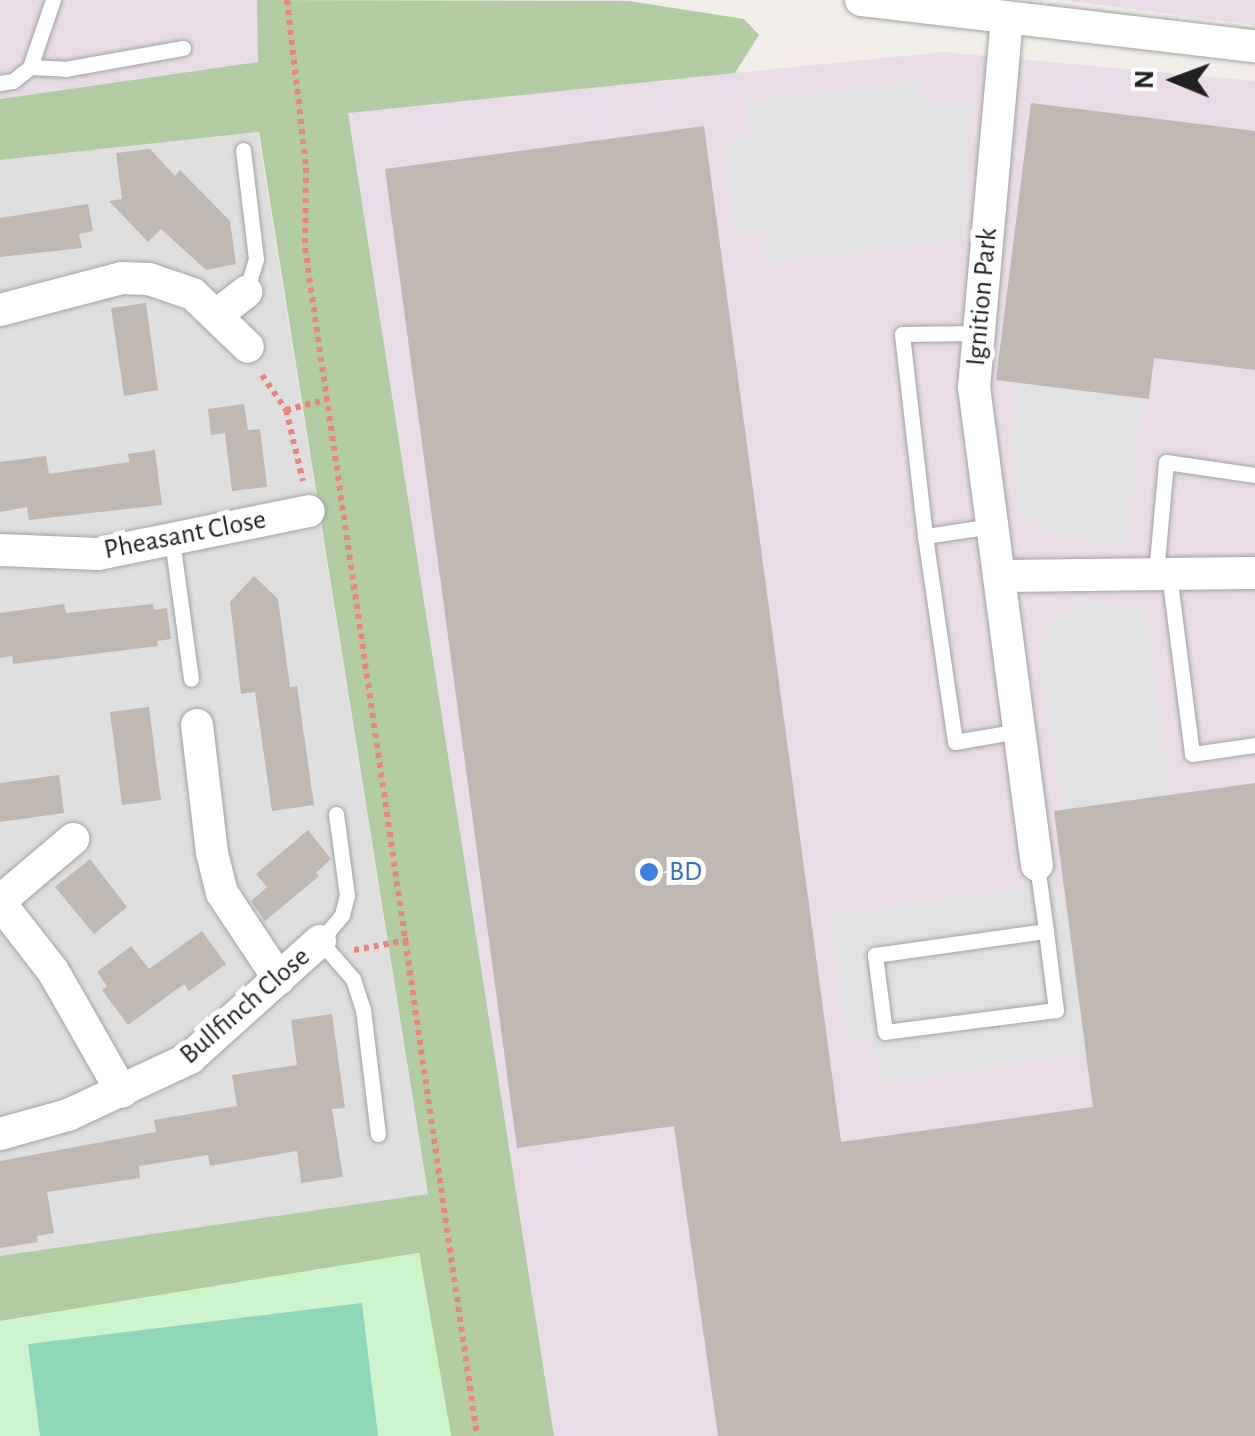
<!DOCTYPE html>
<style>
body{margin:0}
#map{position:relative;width:1255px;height:1436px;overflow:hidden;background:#f1eee9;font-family:"Alegreya Sans",sans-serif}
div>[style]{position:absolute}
.residential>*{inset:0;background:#dfdfdf}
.industrial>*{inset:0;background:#e9dce7}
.forest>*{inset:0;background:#b1cca2}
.park>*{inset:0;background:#ccf5cd}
.pitch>*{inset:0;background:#90d7b7}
.parking>*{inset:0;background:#e1e1e1}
.building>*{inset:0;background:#beb7b2}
.path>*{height:6px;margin-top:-3px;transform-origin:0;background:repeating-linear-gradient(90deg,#ed837e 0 5px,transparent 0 10px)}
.roads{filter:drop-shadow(0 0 2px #a2a2a2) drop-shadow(0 0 2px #a2a2a2)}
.lane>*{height:15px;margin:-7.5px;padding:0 7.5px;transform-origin:7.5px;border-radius:7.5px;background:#fff}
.street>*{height:32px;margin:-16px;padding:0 16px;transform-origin:16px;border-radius:16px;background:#fff}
.dots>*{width:28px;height:28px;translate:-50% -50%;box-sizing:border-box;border:5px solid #fff;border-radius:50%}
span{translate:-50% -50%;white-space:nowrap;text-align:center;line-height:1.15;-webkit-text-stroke:10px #fff;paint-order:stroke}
.street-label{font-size:28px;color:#212121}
.shop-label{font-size:28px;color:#366cbe}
.left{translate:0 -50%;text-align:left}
.north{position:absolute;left:1125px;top:30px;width:100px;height:100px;-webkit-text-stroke:8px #fff;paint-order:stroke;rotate:271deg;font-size:28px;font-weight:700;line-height:40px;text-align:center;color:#212121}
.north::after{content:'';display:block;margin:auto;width:35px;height:45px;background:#212121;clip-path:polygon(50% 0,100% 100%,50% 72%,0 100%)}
</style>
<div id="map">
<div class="residential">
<i style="clip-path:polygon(258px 132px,428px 1195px,0 1259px,0 160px)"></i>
</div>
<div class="industrial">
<i style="clip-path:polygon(0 0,257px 0,259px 62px,0 99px)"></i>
<i style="clip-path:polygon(1061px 0,1255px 0,1255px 25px)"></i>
<i style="clip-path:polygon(944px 52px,1255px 81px,1255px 1436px,554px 1436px,348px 112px)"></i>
</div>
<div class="forest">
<i style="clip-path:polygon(257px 0,629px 1px,744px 19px,759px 35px,735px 73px,348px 113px,554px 1436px,451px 1436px,419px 1253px,0 1321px,0 1256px,428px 1194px,259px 132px,0 160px,0 99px,258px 62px)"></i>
</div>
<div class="park">
<i style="clip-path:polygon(419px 1253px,451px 1436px,0 1436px,0 1321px)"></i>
</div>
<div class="pitch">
<i style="clip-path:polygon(362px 1303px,378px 1436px,40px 1436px,28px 1344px)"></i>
</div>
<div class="parking">
<i style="clip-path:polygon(920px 81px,923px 106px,972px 103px,965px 239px,766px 263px,763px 233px,734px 234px,724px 141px,748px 137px,746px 101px)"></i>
<i style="clip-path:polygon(1018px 383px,1142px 398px,1127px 545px,1071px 539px,1044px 531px,1022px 516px,1015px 499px,1010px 444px)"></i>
<i style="clip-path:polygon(1083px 601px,1145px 606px,1170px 795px,1062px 810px,1039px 658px,1043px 634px,1053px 619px)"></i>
<i style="clip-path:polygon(1064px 882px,1087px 1053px,880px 1083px,875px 1044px,847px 1038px,830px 915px)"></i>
</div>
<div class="building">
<i style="clip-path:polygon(1031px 103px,1255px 131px,1255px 370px,1154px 358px,1149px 399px,996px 380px)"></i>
<i style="clip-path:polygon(704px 126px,841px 1142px,1093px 1107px,1054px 811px,1255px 783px,1255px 1436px,718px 1436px,674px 1126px,517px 1148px,385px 169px)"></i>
<i style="clip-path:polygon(150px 149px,175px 176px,180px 170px,230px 221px,236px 264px,206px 270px,161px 229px,148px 242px,109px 201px,122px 199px,116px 153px)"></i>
<i style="clip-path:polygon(88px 204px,93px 231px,79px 234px,82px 248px,0 257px,0 218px)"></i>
<i style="clip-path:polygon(146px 303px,158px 390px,124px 396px,111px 308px)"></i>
<i style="clip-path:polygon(244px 404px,248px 430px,241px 431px,260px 429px,267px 487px,232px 491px,225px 433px,211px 435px,208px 409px)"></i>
<i style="clip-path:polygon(155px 450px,162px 505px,29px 520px,27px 507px,0 512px,0 462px,46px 456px,49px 474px,129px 462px,128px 454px)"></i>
<i style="clip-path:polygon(254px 576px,278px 599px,290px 687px,297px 686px,314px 805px,272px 811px,255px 692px,241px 694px,230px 602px)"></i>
<i style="clip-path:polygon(64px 604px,66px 613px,153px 604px,154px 610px,167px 608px,171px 639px,157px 641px,158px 646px,13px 664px,12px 656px,0 658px,0 613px)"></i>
<i style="clip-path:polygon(149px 707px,161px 800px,122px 805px,110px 712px)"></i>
<i style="clip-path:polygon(59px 775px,64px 813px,0 822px,0 783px)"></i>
<i style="clip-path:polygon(308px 830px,331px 859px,316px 873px,319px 876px,265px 921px,251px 901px,267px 887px,256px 874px)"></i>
<i style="clip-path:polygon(90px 859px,127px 907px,94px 934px,55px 887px)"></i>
<i style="clip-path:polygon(202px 931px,226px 964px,189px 991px,184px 984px,128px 1025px,102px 990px,107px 986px,97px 972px,131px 946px,149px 969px)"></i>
<i style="clip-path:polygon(332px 1014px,345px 1108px,332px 1109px,343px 1177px,301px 1183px,297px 1151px,210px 1166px,208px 1155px,139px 1166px,140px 1178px,47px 1192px,54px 1233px,37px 1236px,38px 1242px,0 1248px,0 1161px,156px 1132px,154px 1120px,237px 1106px,232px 1075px,297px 1065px,291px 1020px)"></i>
</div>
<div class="path">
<i style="left:287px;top:0;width:169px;rotate:83.5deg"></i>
<i style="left:306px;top:168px;width:80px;rotate:90.7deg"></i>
<i style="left:305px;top:248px;width:1200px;rotate:81.76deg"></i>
<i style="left:262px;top:375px;width:42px;rotate:55.6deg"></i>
<i style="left:286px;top:410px;width:43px;rotate:-14.7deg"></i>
<i style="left:286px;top:410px;width:73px;rotate:76.5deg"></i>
<i style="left:354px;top:950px;width:56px;rotate:-10.3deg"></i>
</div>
<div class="roads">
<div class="lane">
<i style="left:30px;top:67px;width:35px;rotate:3deg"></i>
<i style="left:65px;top:69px;width:120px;rotate:-10.1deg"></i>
<i style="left:0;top:83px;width:13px;rotate:-9deg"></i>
<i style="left:13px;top:81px;width:22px;rotate:-39deg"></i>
<i style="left:30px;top:67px;width:71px;rotate:-71.1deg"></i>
<i style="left:243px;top:150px;width:110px;rotate:83.2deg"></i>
<i style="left:256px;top:259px;width:34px;rotate:107deg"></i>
<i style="left:992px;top:526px;width:68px;rotate:171.5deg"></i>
<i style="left:925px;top:536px;width:208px;rotate:81.7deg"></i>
<i style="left:955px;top:742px;width:65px;rotate:-9.8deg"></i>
<i style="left:925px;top:536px;width:203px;rotate:-96.5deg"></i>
<i style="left:902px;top:334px;width:75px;rotate:-0.8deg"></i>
<i style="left:172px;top:540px;width:140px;rotate:82.2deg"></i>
<i style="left:1156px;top:574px;width:112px;rotate:-84.9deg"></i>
<i style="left:1166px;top:462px;width:90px;rotate:8.3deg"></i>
<i style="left:1169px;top:574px;width:181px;rotate:82.7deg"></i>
<i style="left:1192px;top:754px;width:64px;rotate:-8.1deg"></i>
<i style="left:336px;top:814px;width:82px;rotate:82.3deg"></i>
<i style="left:347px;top:895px;width:21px;rotate:104deg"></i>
<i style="left:342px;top:915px;width:34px;rotate:130deg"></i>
<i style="left:320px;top:941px;width:50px;rotate:49deg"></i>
<i style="left:353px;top:979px;width:32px;rotate:72deg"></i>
<i style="left:363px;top:1009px;width:126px;rotate:83.2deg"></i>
<i style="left:1037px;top:865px;width:67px;rotate:82.2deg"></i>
<i style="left:1046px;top:931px;width:80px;rotate:82.8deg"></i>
<i style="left:1056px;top:1010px;width:172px;rotate:172.7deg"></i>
<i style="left:885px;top:1032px;width:78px;rotate:-97.4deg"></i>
<i style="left:875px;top:955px;width:173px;rotate:-8deg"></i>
</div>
<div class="street">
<i style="left:861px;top:0;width:397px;rotate:6.7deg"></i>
<i style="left:1007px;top:18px;width:370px;rotate:95.1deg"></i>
<i style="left:974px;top:387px;width:482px;rotate:82.5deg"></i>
<i style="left:0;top:310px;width:126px;rotate:-14.7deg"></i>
<i style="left:122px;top:278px;width:27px;rotate:2deg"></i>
<i style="left:149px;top:279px;width:46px;rotate:18.8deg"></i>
<i style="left:193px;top:294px;width:76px;rotate:43.9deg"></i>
<i style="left:218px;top:314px;width:36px;rotate:-38deg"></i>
<i style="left:0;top:550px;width:98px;rotate:2.3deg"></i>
<i style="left:98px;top:554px;width:215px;rotate:-11.5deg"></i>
<i style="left:999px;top:576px;width:256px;rotate:-0.7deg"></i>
<i style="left:197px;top:725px;width:129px;rotate:83.3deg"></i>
<i style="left:212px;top:853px;width:41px;rotate:76deg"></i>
<i style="left:222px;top:893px;width:103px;rotate:56.5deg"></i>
<i style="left:0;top:901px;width:96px;rotate:-40.3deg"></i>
<i style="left:0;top:903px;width:86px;rotate:52.1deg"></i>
<i style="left:53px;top:971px;width:139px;rotate:60.3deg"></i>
<i style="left:0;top:1134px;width:71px;rotate:-15.6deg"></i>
<i style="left:68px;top:1115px;width:135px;rotate:-25deg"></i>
<i style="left:190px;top:1058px;width:175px;rotate:-42deg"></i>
</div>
</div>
<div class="dots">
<i style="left:649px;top:872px;background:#3f7fe0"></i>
</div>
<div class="street-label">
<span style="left:982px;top:297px;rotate:-85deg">Ignition Park</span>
<span style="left:185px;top:535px;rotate:-11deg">Pheasant Close</span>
<span style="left:245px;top:1006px;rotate:-41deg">Bullfinch Close</span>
</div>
<div class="shop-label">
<span class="left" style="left:669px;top:872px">BD</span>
</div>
<div class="north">N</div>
</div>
